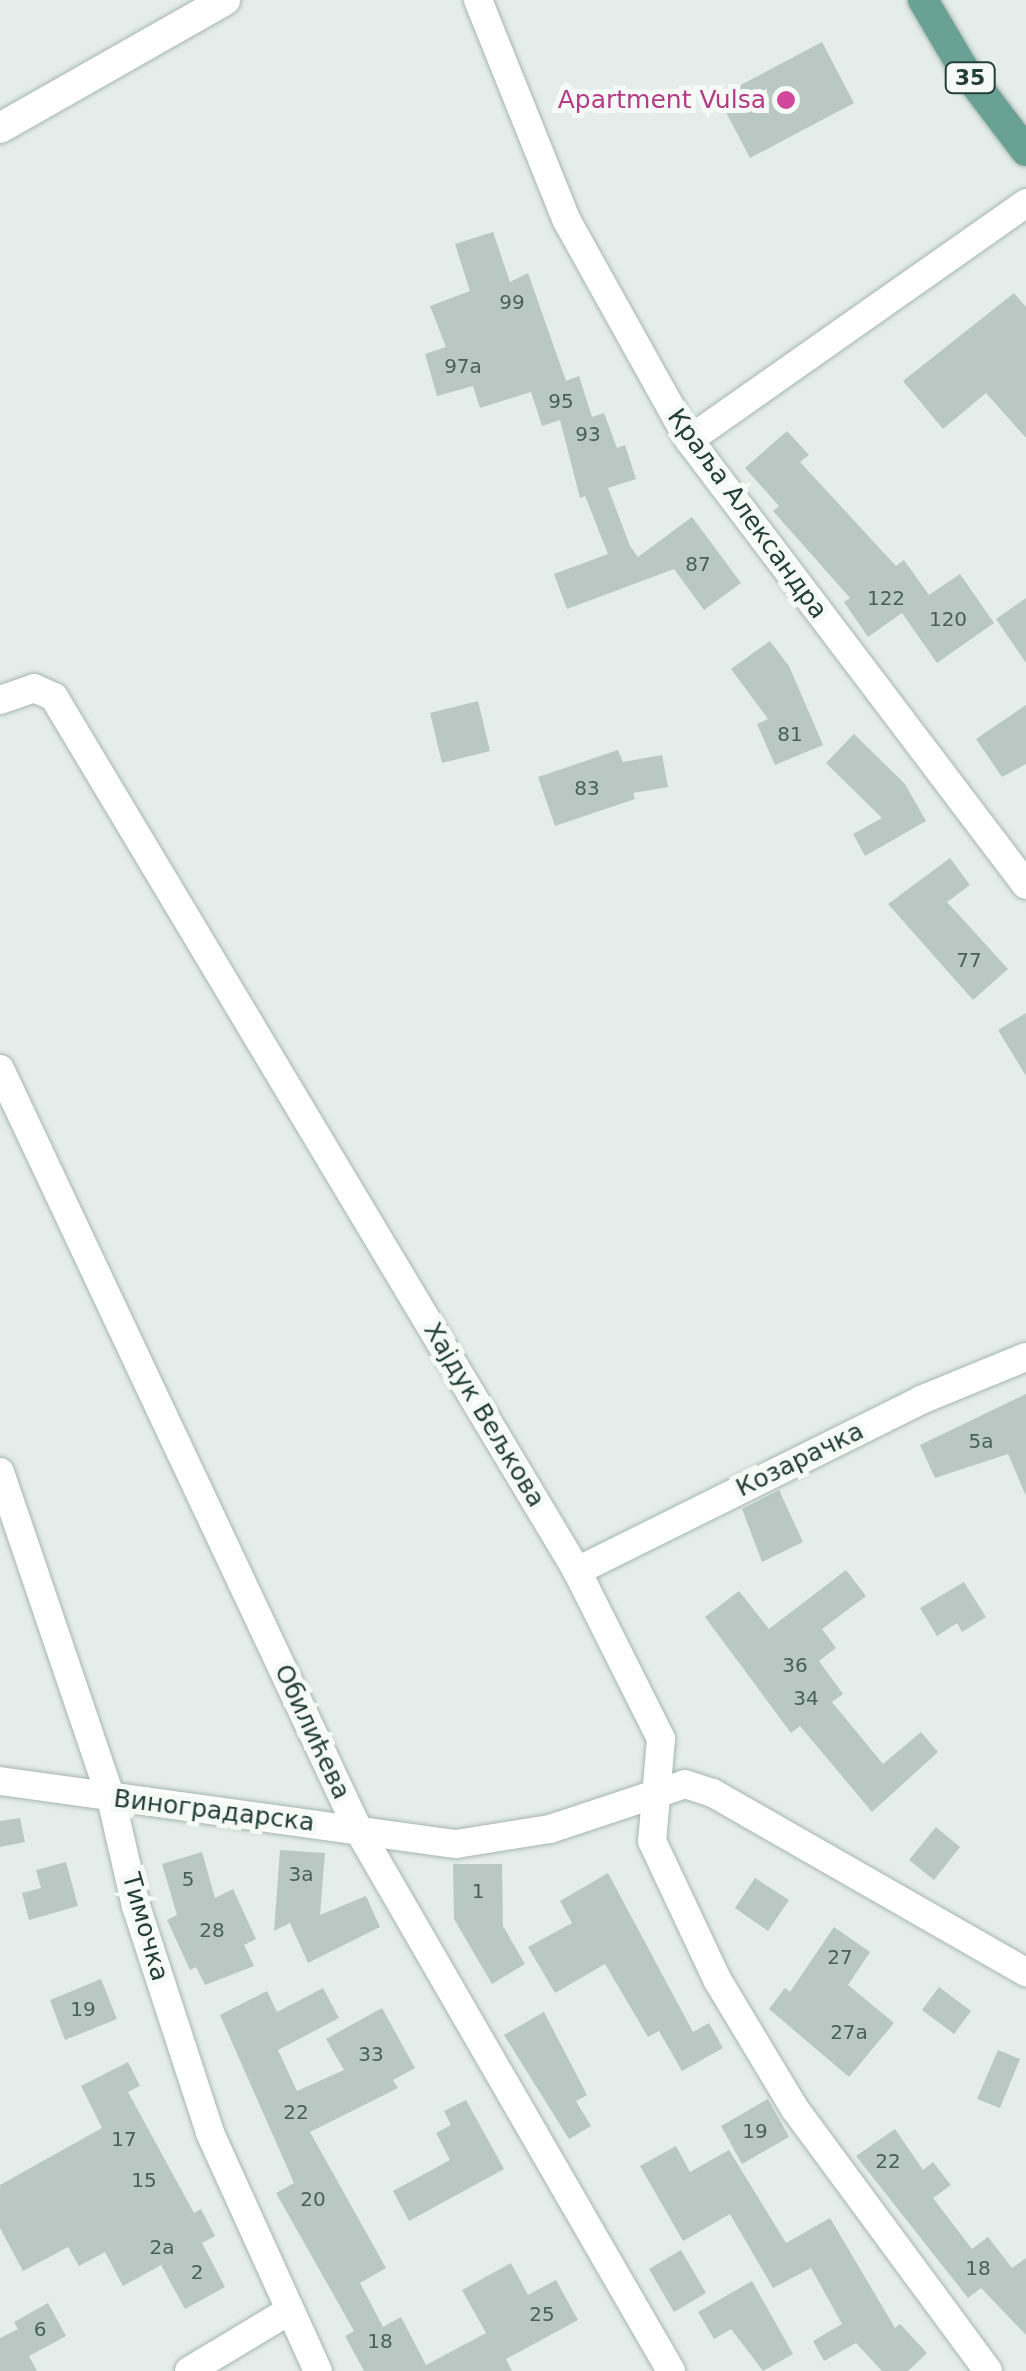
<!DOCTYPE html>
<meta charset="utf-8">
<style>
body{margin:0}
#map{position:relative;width:1026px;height:2371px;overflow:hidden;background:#e4ede9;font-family:"DejaVu Sans",sans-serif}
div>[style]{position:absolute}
.building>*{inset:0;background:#b9c8c2}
.roads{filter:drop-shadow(0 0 2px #a7b5b0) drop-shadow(0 0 2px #a7b5b0)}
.street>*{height:28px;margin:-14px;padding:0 14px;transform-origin:14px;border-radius:14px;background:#fff}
.secondary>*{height:30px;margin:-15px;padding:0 15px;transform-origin:15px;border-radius:15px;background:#fff}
.primary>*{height:30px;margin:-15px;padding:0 15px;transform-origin:15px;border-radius:15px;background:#6aa195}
.dots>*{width:28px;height:28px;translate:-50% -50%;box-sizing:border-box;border:5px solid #f5faf7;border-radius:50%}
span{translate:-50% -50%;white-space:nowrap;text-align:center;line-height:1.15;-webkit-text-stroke:10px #f5faf7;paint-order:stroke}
.number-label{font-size:20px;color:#49605a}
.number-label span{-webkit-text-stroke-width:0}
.shield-label span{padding:2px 8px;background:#f5faf7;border:2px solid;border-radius:8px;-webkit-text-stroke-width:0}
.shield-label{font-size:22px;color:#243e38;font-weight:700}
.hotel-label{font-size:25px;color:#b23c85}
.right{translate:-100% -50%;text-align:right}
.street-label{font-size:25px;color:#243e38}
</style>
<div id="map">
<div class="building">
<i style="clip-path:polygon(822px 42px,854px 103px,750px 158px,718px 97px)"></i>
<i style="clip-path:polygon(493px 232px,510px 282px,528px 273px,566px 381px,579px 376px,592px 417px,604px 413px,617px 448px,625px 445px,636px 479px,608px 488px,630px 546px,638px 557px,692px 517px,741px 583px,704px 610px,674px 569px,567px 609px,554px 574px,608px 554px,585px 496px,580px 498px,560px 420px,542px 426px,531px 392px,480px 408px,473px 386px,437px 396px,425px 354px,446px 347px,430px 306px,470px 291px,455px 244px)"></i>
<i style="clip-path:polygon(1014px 293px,1026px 307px,1026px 438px,986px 393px,943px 429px,903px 381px)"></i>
<i style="clip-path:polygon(787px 431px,809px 455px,800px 462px,896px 566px,904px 560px,929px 595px,960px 574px,994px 623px,937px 663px,902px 613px,868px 637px,844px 602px,850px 598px,773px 511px,779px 506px,745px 468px)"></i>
<i style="clip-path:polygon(1026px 598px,1026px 663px,996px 619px)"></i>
<i style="clip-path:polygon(770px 641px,789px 666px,823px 745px,775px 765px,757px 724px,768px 719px,731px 669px)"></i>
<i style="clip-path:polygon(478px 701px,490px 751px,442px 763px,430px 713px)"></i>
<i style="clip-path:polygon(1026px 705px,1026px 764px,1002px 777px,976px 739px)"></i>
<i style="clip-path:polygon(854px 734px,905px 784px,926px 821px,865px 856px,853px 834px,882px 818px,826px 763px)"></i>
<i style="clip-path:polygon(618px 750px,623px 762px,662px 755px,668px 787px,633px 793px,635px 799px,555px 826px,538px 777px)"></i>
<i style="clip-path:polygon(950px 858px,970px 885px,947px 902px,1008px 969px,973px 1000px,888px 904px)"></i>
<i style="clip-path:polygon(1026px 1013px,1026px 1076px,998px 1030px)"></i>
<i style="clip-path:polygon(1026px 1394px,1026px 1496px,1008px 1454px,935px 1478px,920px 1445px)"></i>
<i style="clip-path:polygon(779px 1490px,803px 1542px,762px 1562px,742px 1509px)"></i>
<i style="clip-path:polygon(846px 1570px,866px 1596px,822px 1629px,836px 1648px,819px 1661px,843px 1694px,832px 1702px,883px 1764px,921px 1732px,938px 1752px,872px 1812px,800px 1726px,791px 1733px,705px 1617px,739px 1591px,769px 1629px)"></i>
<i style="clip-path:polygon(964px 1582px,986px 1617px,962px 1632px,957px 1623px,937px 1636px,920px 1608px)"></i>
<i style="clip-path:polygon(20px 1818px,25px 1842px,0 1847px,0 1821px)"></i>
<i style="clip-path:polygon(936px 1827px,960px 1847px,934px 1880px,909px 1860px)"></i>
<i style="clip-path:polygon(280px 1850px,325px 1853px,320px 1915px,366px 1896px,380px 1927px,308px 1963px,290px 1923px,274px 1931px)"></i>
<i style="clip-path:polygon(202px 1852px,215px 1898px,233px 1889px,256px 1939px,244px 1945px,254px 1966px,205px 1985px,196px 1967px,190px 1970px,167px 1920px,177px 1915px,162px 1864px)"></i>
<i style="clip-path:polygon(66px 1862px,78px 1906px,29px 1920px,22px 1893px,41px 1888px,36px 1870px)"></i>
<i style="clip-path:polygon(453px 1864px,502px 1864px,503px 1926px,525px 1964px,492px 1984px,454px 1919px)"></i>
<i style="clip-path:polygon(608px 1873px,693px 2032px,709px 2023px,723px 2048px,682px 2071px,659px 2031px,648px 2037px,605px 1964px,555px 1993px,528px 1947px,572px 1923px,560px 1901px)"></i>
<i style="clip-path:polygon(755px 1878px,789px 1900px,768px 1931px,735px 1908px)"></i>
<i style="clip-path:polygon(834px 1927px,870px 1952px,848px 1985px,894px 2023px,849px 2077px,769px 2009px,785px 1988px,790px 1992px)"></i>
<i style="clip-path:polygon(101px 1979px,117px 2019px,65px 2040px,50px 2000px)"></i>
<i style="clip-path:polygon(939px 1987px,971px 2011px,954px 2034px,922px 2010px)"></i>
<i style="clip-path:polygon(323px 1988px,339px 2018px,278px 2050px,297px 2091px,344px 2070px,326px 2039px,382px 2008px,415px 2068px,393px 2080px,398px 2088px,310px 2132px,386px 2268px,360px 2283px,383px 2327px,401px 2317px,426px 2365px,486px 2333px,462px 2290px,511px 2263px,528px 2295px,556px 2280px,578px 2320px,506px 2359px,512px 2371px,364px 2371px,345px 2336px,354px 2331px,276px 2193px,294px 2183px,220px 2015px,267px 1991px,277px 2012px)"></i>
<i style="clip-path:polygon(544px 2012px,587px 2095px,576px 2101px,591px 2126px,569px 2139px,504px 2035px)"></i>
<i style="clip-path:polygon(998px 2050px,1020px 2059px,1000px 2108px,977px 2099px)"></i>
<i style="clip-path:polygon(128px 2062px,140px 2086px,128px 2092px,194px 2213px,201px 2209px,215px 2236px,202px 2243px,225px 2287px,185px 2309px,161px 2265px,123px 2286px,105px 2252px,79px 2266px,68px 2247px,23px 2271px,0 2228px,0 2185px,102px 2128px,81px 2086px)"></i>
<i style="clip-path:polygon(768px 2099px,789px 2137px,742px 2164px,721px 2126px)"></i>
<i style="clip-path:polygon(466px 2100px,504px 2169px,409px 2221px,393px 2191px,450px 2160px,436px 2133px,451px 2125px,444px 2111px)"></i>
<i style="clip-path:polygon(895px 2129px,923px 2170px,933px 2162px,951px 2185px,933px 2198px,972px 2249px,988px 2237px,1012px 2268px,1026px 2258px,1026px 2335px,981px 2288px,968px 2298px,856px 2156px)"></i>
<i style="clip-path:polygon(676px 2146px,690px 2172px,729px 2150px,786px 2243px,830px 2218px,895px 2328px,900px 2324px,927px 2353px,908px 2371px,882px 2371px,856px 2343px,824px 2361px,813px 2341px,842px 2324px,811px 2268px,773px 2288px,730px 2214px,683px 2241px,640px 2166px)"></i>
<i style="clip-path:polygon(681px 2250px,706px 2293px,674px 2312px,649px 2269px)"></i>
<i style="clip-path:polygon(752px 2281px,793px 2354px,763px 2371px,731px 2329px,714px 2339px,698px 2312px)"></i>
<i style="clip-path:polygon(48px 2303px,66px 2336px,29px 2356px,37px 2371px,0 2371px,0 2338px,18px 2329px,14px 2322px)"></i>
</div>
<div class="roads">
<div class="street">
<i style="left:478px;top:0;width:238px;rotate:68.1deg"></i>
<i style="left:567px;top:221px;width:251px;rotate:60.9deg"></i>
<i style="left:689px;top:440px;width:558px;rotate:52.86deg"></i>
<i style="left:689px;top:440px;width:412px;rotate:-35.1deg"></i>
<i style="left:0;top:700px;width:36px;rotate:-19deg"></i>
<i style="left:34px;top:688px;width:22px;rotate:24deg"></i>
<i style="left:54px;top:697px;width:1019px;rotate:59.1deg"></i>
<i style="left:577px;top:1571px;width:188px;rotate:63.4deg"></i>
<i style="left:661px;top:1739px;width:102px;rotate:95deg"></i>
<i style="left:652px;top:1841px;width:155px;rotate:64.8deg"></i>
<i style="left:718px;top:1981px;width:149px;rotate:59deg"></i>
<i style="left:795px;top:2109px;width:325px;rotate:53.6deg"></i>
<i style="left:0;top:1069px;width:840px;rotate:64.78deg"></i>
<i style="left:358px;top:1829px;width:626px;rotate:59.99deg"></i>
<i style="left:0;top:1472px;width:344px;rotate:71.2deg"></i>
<i style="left:111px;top:1798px;width:111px;rotate:77deg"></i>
<i style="left:136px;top:1906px;width:239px;rotate:71.9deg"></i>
<i style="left:210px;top:2133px;width:261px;rotate:65.6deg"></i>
<i style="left:577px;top:1571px;width:384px;rotate:-26.4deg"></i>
<i style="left:921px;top:1400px;width:113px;rotate:-22.3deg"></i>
<i style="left:0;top:1781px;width:460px;rotate:7.9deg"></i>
<i style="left:456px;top:1844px;width:95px;rotate:-9.1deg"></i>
<i style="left:550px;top:1829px;width:142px;rotate:-18.4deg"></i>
<i style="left:685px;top:1784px;width:29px;rotate:18deg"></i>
<i style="left:713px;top:1793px;width:361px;rotate:29.8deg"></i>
<i style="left:189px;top:2371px;width:114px;rotate:-31deg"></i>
</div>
<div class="secondary">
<i style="left:0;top:128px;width:259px;rotate:-29.6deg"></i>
</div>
<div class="primary">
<i style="left:923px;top:0;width:79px;rotate:59.5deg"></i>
<i style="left:963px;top:68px;width:104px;rotate:52.8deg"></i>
</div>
</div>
<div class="dots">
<i style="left:786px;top:100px;background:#d1479c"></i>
</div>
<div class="number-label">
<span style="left:512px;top:302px">99</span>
<span style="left:463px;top:366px">97a</span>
<span style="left:561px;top:401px">95</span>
<span style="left:588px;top:434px">93</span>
<span style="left:698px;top:564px">87</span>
<span style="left:886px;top:598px">122</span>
<span style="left:948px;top:619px">120</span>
<span style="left:790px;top:734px">81</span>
<span style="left:587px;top:788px">83</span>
<span style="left:969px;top:960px">77</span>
<span style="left:981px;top:1441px">5a</span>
<span style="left:795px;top:1665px">36</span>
<span style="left:806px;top:1698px">34</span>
<span style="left:301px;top:1874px">3a</span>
<span style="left:188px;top:1879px">5</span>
<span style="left:478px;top:1891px">1</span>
<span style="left:212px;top:1930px">28</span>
<span style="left:840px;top:1957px">27</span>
<span style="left:83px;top:2009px">19</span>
<span style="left:849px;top:2032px">27a</span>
<span style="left:371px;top:2054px">33</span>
<span style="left:296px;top:2112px">22</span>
<span style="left:755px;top:2131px">19</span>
<span style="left:124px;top:2139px">17</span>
<span style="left:888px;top:2161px">22</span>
<span style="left:144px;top:2180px">15</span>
<span style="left:313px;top:2199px">20</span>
<span style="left:162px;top:2247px">2a</span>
<span style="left:978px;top:2268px">18</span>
<span style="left:197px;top:2272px">2</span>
<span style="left:542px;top:2314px">25</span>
<span style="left:40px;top:2329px">6</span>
<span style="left:380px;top:2341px">18</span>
</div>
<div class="shield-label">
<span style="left:970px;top:78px">35</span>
</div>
<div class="hotel-label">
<span class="right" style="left:766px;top:100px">Apartment Vulsa</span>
</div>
<div class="street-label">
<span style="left:747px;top:514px;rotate:54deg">Краља Александра</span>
<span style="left:484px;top:1415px;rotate:59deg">Хајдук Вељкова</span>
<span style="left:800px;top:1460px;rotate:-26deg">Козарачка</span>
<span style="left:312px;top:1732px;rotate:65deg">Обилићева</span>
<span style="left:214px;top:1811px;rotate:7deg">Виноградарска</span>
<span style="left:145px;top:1927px;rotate:74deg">Тимочка</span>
</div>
</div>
